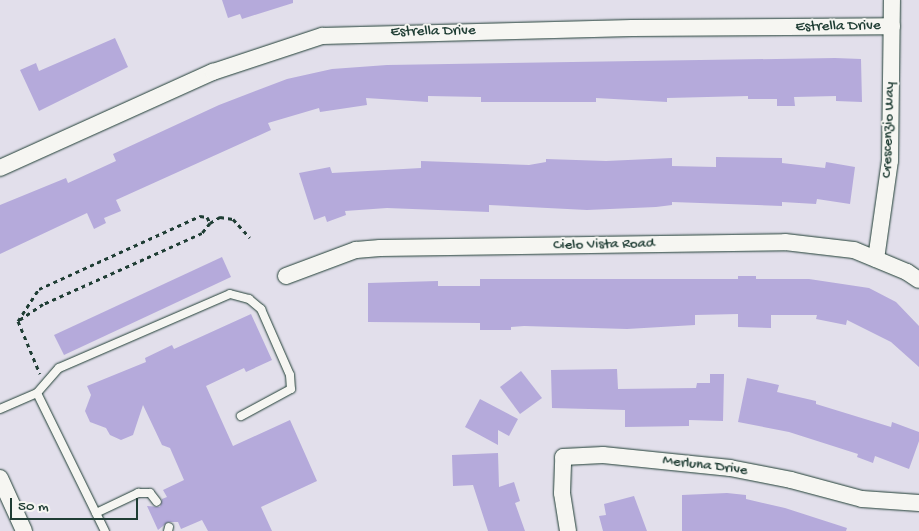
<!DOCTYPE html>
<style>
body{margin:0}
#map{position:relative;width:919px;height:531px;overflow:hidden;background:#e2dfeb;font-family:"Gochi Hand",sans-serif}
div>[style]{position:absolute}
.building>*{inset:0;background:#b5aadb}
.path>*{height:3px;margin-top:-1.5px;transform-origin:0;background:repeating-linear-gradient(90deg,#1f3d34 0 4px,transparent 0 8px)}
.roads{filter:drop-shadow(0 0 1px #1f3d34) drop-shadow(0 0 1px #1f3d34)}
.service>*{height:8px;margin:-4px;padding:0 4px;transform-origin:4px;border-radius:4px;background:#f6f6f2}
.minor>*{height:16px;margin:-8px;padding:0 8px;transform-origin:8px;border-radius:8px;background:#f6f6f2}
span{translate:-50% -50%;white-space:nowrap;text-align:center;line-height:1.15;-webkit-text-stroke:4px #f6f6f2;paint-order:stroke}
.street-label{font-size:15px;color:#1f3d34}
.scale{position:absolute;left:10px;top:498px;width:128px;height:22px;box-sizing:border-box;border:2px solid #1f3d34;border-top:0;padding-left:6px;font-size:15px;line-height:18px;white-space:nowrap;color:#1f3d34;-webkit-text-stroke:4px #f6f6f2;paint-order:stroke}
</style>
<div id="map">
<div class="building">
<i style="clip-path:polygon(222px 0,293px 0,293px 3px,242px 19px,240px 14px,228px 18px)"></i>
<i style="clip-path:polygon(115px 38px,128px 67px,39px 111px,20px 70px,36px 63px,39px 71px)"></i>
<i style="clip-path:polygon(835px 58px,861px 59px,862px 102px,836px 101px,836px 96px,794px 97px,795px 106px,777px 106px,777px 99px,748px 99px,748px 96px,667px 98px,667px 102px,596px 98px,596px 102px,481px 102px,481px 97px,428px 96px,428px 102px,366px 98px,367px 105px,320px 112px,319px 108px,268px 123px,271px 130px,116px 200px,121px 211px,104px 218px,106px 223px,94px 229px,87px 213px,0 254px,0 205px,66px 178px,68px 183px,116px 161px,113px 154px,219px 105px,287px 79px,332px 69px,387px 65px)"></i>
<i style="clip-path:polygon(716px 157px,782px 158px,782px 163px,825px 168px,826px 162px,855px 167px,850px 204px,817px 199px,816px 204px,782px 202px,782px 206px,672px 202px,672px 205px,656px 207px,587px 210px,489px 205px,489px 212px,387px 208px,345px 211px,346px 215px,327px 222px,325px 216px,314px 220px,299px 173px,330px 167px,332px 173px,421px 168px,421px 161px,529px 165px,546px 162px,546px 159px,606px 161px,672px 158px,672px 166px,716px 167px)"></i>
<i style="clip-path:polygon(222px 257px,231px 277px,64px 355px,54px 335px)"></i>
<i style="clip-path:polygon(738px 276px,756px 276px,756px 279px,809px 279px,869px 288px,896px 302px,919px 326px,919px 367px,891px 342px,847px 320px,846px 325px,816px 319px,817px 315px,771px 315px,771px 328px,738px 327px,738px 314px,695px 315px,695px 325px,627px 329px,524px 326px,511px 327px,511px 330px,480px 330px,480px 323px,368px 322px,368px 283px,438px 281px,438px 286px,480px 286px,480px 279px,738px 279px)"></i>
<i style="clip-path:polygon(251px 314px,272px 360px,246px 372px,244px 368px,206px 386px,233px 446px,290px 420px,317px 481px,261px 507px,272px 531px,208px 531px,202px 520px,181px 529px,178px 522px,168px 522px,158px 530px,147px 506px,160px 507px,162px 499px,167px 497px,163px 490px,184px 480px,170px 448px,162px 445px,143px 405px,133px 435px,121px 440px,110px 435px,106px 428px,90px 422px,85px 411px,91px 395px,87px 386px,146px 362px,145px 358px,172px 345px,174px 349px)"></i>
<i style="clip-path:polygon(617px 369px,618px 389px,696px 388px,697px 383px,710px 383px,710px 374px,724px 374px,723px 421px,689px 420px,689px 426px,625px 427px,625px 410px,552px 408px,551px 370px)"></i>
<i style="clip-path:polygon(521px 371px,542px 398px,520px 414px,500px 387px)"></i>
<i style="clip-path:polygon(747px 378px,779px 385px,777px 392px,816px 401px,816px 404px,891px 427px,892px 422px,919px 432px,919px 441px,909px 469px,875px 456px,873px 463px,857px 457px,858px 454px,789px 432px,738px 422px)"></i>
<i style="clip-path:polygon(480px 399px,518px 419px,509px 436px,498px 430px,498px 445px,465px 427px)"></i>
<i style="clip-path:polygon(498px 453px,499px 487px,514px 482px,520px 501px,515px 503px,525px 531px,488px 531px,473px 485px,453px 486px,452px 455px)"></i>
<i style="clip-path:polygon(727px 493px,746px 495px,746px 499px,785px 508px,847px 528px,846px 531px,682px 531px,682px 495px)"></i>
<i style="clip-path:polygon(634px 496px,647px 531px,603px 531px,599px 516px,606px 515px,604px 504px)"></i>
</div>
<div class="path">
<i style="left:210px;top:223px;width:12px;rotate:-31deg"></i>
<i style="left:220px;top:217px;width:13px;rotate:9deg"></i>
<i style="left:233px;top:219px;width:25px;rotate:48deg"></i>
<i style="left:18px;top:321px;width:38px;rotate:-57deg"></i>
<i style="left:39px;top:289px;width:177px;rotate:-24.4deg"></i>
<i style="left:200px;top:216px;width:7px;rotate:8deg"></i>
<i style="left:207px;top:217px;width:7px;rotate:63deg"></i>
<i style="left:210px;top:223px;width:13px;rotate:129deg"></i>
<i style="left:202px;top:233px;width:174px;rotate:155.9deg"></i>
<i style="left:43px;top:304px;width:30px;rotate:146deg"></i>
<i style="left:18px;top:321px;width:57px;rotate:67.5deg"></i>
</div>
<div class="roads">
<div class="service">
<i style="left:37px;top:393px;width:154px;rotate:63.8deg"></i>
<i style="left:0;top:409px;width:40px;rotate:-23.4deg"></i>
<i style="left:37px;top:393px;width:33px;rotate:-49deg"></i>
<i style="left:59px;top:368px;width:186px;rotate:-23.4deg"></i>
<i style="left:230px;top:294px;width:20px;rotate:15deg"></i>
<i style="left:249px;top:299px;width:16px;rotate:40deg"></i>
<i style="left:261px;top:309px;width:72px;rotate:66.3deg"></i>
<i style="left:290px;top:375px;width:14px;rotate:86deg"></i>
<i style="left:291px;top:389px;width:57px;rotate:151.6deg"></i>
<i style="left:96px;top:513px;width:47px;rotate:-25.5deg"></i>
<i style="left:138px;top:493px;width:12px"></i>
<i style="left:150px;top:493px;width:11px;rotate:52deg"></i>
<i style="left:168px;top:531px;width:4px;rotate:-76deg"></i>
</div>
<div class="minor">
<i style="left:0;top:168px;width:234px;rotate:-24.3deg"></i>
<i style="left:213px;top:72px;width:115px;rotate:-18.3deg"></i>
<i style="left:322px;top:36px;width:310px;rotate:-1.5deg"></i>
<i style="left:632px;top:28px;width:260px;rotate:-0.4deg"></i>
<i style="left:876px;top:259px;width:99px;rotate:-81.9deg"></i>
<i style="left:890px;top:161px;width:161px;rotate:-89.3deg"></i>
<i style="left:286px;top:276px;width:75px;rotate:-20.4deg"></i>
<i style="left:356px;top:250px;width:24px;rotate:-5deg"></i>
<i style="left:380px;top:248px;width:405px;rotate:-0.8deg"></i>
<i style="left:785px;top:242px;width:69px;rotate:6.6deg"></i>
<i style="left:854px;top:250px;width:57px;rotate:22.5deg"></i>
<i style="left:907px;top:272px;width:14px;rotate:34deg"></i>
<i style="left:0;top:478px;width:58px;rotate:65.6deg"></i>
<i style="left:568px;top:531px;width:38px;rotate:-99deg"></i>
<i style="left:562px;top:493px;width:36px;rotate:-88deg"></i>
<i style="left:563px;top:457px;width:40px;rotate:-2.9deg"></i>
<i style="left:603px;top:455px;width:128px;rotate:5.8deg"></i>
<i style="left:730px;top:468px;width:62px;rotate:11.1deg"></i>
<i style="left:791px;top:480px;width:73px;rotate:15deg"></i>
<i style="left:862px;top:499px;width:57px;rotate:4deg"></i>
</div>
</div>
<div class="street-label">
<span style="left:838px;top:27px;rotate:-1deg">Estrella Drive</span>
<span style="left:433px;top:32px;rotate:-1deg">Estrella Drive</span>
<span style="left:889px;top:130px;rotate:-88deg">Crescenzio Way</span>
<span style="left:604px;top:245px;rotate:-1deg">Cielo Vista Road</span>
<span style="left:705px;top:466px;rotate:7deg">Merluna Drive</span>
</div>
<div class="scale">50 m</div>
</div>
